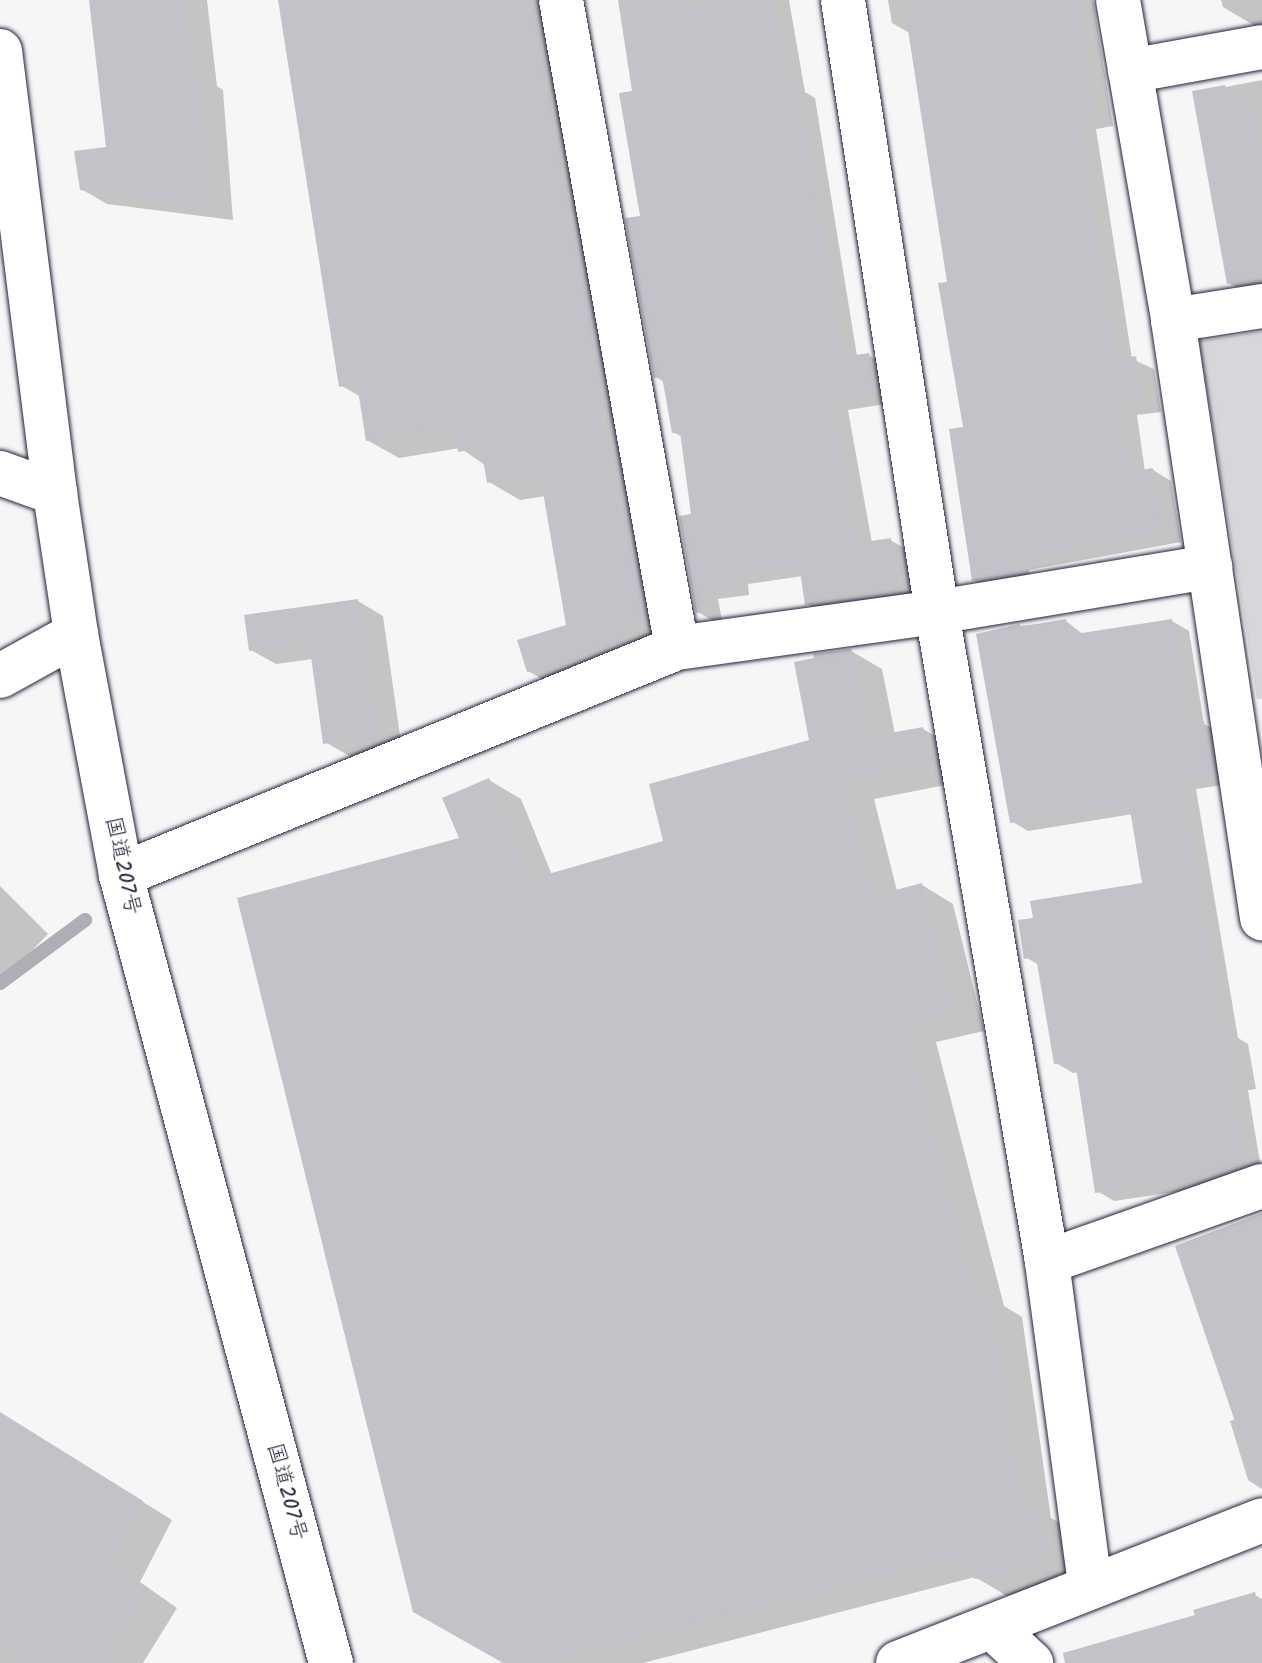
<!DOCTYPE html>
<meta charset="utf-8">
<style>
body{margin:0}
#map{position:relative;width:1262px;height:1663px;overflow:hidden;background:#f6f6f7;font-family:Kalam,"Klee One",sans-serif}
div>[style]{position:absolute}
.green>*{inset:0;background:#d7d7db}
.shadow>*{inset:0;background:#0003}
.stream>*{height:14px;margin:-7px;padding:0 7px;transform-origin:7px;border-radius:7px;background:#aeaeb7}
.building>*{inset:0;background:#c2c2c9}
.roads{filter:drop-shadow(0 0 2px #22223b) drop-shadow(0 0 2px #22223b)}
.minor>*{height:44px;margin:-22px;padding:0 22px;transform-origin:22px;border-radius:22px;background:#fff}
.tertiary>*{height:44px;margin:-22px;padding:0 22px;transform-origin:22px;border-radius:22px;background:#fff}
.trunk>*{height:44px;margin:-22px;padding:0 22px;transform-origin:22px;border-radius:22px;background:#fff}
span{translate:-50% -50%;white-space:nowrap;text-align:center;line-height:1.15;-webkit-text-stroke:6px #fff;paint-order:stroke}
.street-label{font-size:22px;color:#22223b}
</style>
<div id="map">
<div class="green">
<i style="clip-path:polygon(1262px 331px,1262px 699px,1257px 699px,1199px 341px)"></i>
</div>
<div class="shadow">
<i style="clip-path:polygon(91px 0,207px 0,217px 86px,223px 90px,233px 220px,107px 204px,81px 189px,108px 148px)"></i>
<i style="clip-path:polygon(280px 0,563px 0,678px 639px,560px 689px,528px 671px,568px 626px,546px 496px,520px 500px,489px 482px,485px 465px,460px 448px,399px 458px,367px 440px,361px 397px,340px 385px)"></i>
<i style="clip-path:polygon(620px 0,789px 0,805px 92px,815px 98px,857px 356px,868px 355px,886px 365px,892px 403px,848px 410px,872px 543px,890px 540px,908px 550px,915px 594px,825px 614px,807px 604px,803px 576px,748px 584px,749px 595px,718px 599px,722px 621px,715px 622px,698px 612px,694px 515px,682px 437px,673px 432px,665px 383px,656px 377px,634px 93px)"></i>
<i style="clip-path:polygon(888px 0,1093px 0,1113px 126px,1096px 129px,1132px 359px,1154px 369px,1161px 412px,1137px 415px,1145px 472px,1153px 470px,1171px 481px,1181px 542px,1029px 570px,1031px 584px,992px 590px,973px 580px,965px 429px,949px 283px,911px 34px,892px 23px)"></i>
<i style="clip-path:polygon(1221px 0,1262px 0,1262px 25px,1255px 26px,1223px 7px)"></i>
<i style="clip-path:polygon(1262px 80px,1262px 292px,1249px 295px,1229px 283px,1194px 93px)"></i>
<i style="clip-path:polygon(358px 601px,383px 616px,402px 750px,351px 757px,325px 742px,313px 659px,276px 664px,251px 650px)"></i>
<i style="clip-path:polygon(1066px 621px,1084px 635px,1172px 621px,1189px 631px,1204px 724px,1220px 733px,1229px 784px,1196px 789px,1238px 1038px,1248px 1044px,1256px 1089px,1248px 1090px,1262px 1175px,1241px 1182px,1114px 1201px,1097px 1191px,1078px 1072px,1073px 1073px,1056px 1063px,1039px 965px,1025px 957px,1035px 919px,1144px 885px,1133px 814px,1028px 831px,1011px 821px,1020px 626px)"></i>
<i style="clip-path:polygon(851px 651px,882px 669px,895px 734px,923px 729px,954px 747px,961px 782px,874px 799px,897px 891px,922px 885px,953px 904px,984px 1031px,936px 1042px,1004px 1306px,1022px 1317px,1051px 1518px,1073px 1531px,1080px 1578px,1062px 1588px,1007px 1596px,975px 1577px,643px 1663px,506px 1663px,461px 839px,489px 780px,521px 799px,552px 875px,665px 843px,811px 741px)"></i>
<i style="clip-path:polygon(0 886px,48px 934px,0 984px)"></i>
<i style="clip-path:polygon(1262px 1215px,1262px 1489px,1248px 1480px,1230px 1421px,1236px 1419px)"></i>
<i style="clip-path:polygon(0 1413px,172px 1520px,140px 1582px,177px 1608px,143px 1663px,0 1663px)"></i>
<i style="clip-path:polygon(1255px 1595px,1262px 1599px,1262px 1663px,1100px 1663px,1197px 1617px)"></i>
</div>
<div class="stream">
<i style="left:0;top:983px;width:106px;rotate:-36.5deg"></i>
</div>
<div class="building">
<i style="clip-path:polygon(89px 0,184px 0,192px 74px,198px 73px,209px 207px,80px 190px,74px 151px,106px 147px)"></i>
<i style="clip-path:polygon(278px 0,535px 0,570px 227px,576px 226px,605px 387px,596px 388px,614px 505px,619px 504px,622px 524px,629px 523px,647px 621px,619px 629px,624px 642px,527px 672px,517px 640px,566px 625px,540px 475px,487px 483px,481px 448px,458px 452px,455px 427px,366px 441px,357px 384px,339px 387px)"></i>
<i style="clip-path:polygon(618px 0,684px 0,685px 8px,737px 0,772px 0,789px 87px,798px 86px,842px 357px,869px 353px,875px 393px,832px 400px,857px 543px,891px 538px,898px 585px,841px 594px,842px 600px,805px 605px,799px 565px,731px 575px,733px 586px,702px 590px,705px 611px,696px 613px,679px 516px,691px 514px,680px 432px,672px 433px,662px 377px,654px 378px,625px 218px,640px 216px,619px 93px,632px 91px)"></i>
<i style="clip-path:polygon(926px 0,1077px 0,1095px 116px,1078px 119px,1116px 359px,1136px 356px,1143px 402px,1119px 406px,1129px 472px,1153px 468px,1163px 532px,1011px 560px,1013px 574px,972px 581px,949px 429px,963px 427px,938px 283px,947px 282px,904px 4px)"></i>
<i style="clip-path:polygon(1225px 85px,1228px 97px,1250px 93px,1262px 157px,1260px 279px,1227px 284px,1192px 91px)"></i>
<i style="clip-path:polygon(358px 599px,378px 736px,323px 744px,309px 642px,249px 651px,244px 615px)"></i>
<i style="clip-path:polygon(1066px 619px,1069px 635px,1172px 619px,1189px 723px,1204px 721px,1212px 775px,1180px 780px,1223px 1033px,1232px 1032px,1239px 1080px,1232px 1081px,1245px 1165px,1223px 1173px,1095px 1193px,1075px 1061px,1054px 1064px,1036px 957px,1024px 959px,1018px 920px,1033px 918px,1030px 901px,1142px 883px,1129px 803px,1010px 823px,976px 634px,1020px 624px,1020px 627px)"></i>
<i style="clip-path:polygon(851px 649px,868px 737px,923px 727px,930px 765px,843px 781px,873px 896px,922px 883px,953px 1014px,906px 1025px,976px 1299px,991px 1296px,1021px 1506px,1024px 1513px,1042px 1511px,1049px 1561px,1030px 1563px,1031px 1571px,974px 1579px,970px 1553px,545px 1663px,503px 1663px,413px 1612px,237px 898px,459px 838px,442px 798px,489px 778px,531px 879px,663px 841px,649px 784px,809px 740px,794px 662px,814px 658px,813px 654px)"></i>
<i style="clip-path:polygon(1262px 1213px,1262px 1482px,1256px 1483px,1175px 1246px)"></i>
<i style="clip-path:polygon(0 1412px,143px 1501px,110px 1563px,148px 1589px,102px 1663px,26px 1663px,0 1646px)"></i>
<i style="clip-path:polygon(1255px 1592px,1262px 1616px,1262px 1663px,1065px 1663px,1063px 1653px,1195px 1615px,1193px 1610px)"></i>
</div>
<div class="roads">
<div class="minor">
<i style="left:561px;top:0;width:658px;rotate:79.85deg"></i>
<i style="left:843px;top:0;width:619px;rotate:81.27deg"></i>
<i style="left:937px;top:612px;width:659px;rotate:80.39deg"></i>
<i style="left:1047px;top:1262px;width:327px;rotate:82.4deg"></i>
<i style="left:1118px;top:0;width:325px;rotate:80.2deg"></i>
<i style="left:1173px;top:320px;width:605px;rotate:81.53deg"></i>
<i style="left:1130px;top:71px;width:134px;rotate:-10.3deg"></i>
<i style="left:1173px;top:320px;width:90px;rotate:-8.9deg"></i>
<i style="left:0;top:473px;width:59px;rotate:20deg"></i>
<i style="left:0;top:676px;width:87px;rotate:-28.9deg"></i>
<i style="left:121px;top:875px;width:601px;rotate:-22.21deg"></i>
<i style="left:677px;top:648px;width:262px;rotate:-7.9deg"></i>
<i style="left:937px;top:612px;width:277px;rotate:-9.4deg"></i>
<i style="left:1047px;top:1262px;width:228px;rotate:-19.5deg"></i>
<i style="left:993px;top:1628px;width:52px;rotate:42.6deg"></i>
</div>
<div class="tertiary">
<i style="left:898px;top:1663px;width:391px;rotate:-21.4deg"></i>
</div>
<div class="trunk">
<i style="left:0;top:51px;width:445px;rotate:82.9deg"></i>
<i style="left:55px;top:493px;width:143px;rotate:81.5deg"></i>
<i style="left:76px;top:634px;width:245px;rotate:79.4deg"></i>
<i style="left:121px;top:875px;width:816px;rotate:75.08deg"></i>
</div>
</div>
<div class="street-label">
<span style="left:122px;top:866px;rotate:78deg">国道207号</span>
<span style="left:286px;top:1492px;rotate:75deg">国道207号</span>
</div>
</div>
